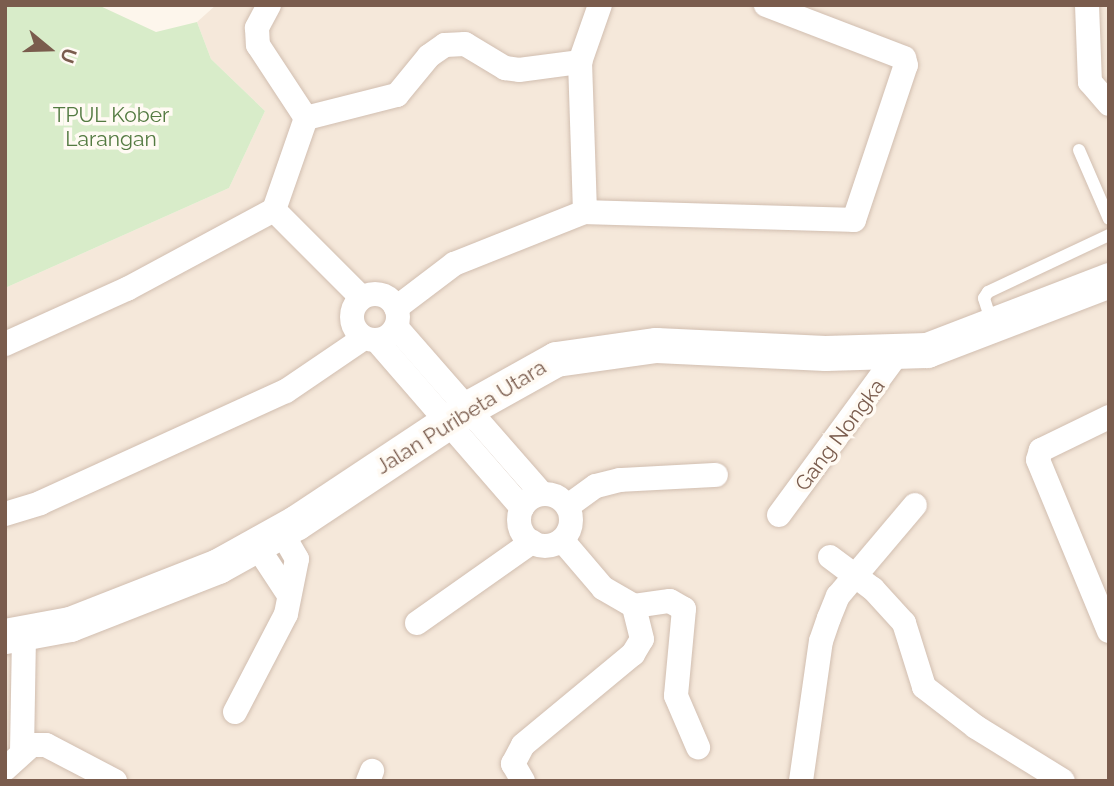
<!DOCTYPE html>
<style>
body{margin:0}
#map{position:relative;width:1114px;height:786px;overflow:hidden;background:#fdf6ec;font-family:Raleway,sans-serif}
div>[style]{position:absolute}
.residential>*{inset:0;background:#f5e8da}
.green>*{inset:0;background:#d8ecc9}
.roads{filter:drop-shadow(0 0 2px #d1beb0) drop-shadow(0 0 2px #d1beb0)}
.lane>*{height:12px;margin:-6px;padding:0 6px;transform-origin:6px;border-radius:6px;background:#fff}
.street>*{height:24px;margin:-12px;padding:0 12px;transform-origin:12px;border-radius:12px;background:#fff}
.street>.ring{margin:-12px;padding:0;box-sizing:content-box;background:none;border:24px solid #fff;border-radius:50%}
.secondary>*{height:35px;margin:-17.5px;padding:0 17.5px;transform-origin:17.5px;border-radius:17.5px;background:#fff}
span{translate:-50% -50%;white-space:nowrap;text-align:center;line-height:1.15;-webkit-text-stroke:7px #fffaf3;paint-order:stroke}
.park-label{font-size:21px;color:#537a41}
.street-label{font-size:21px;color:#7a5c4d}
.frame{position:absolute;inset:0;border:7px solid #7a5c4d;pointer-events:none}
.north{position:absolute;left:14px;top:14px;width:70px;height:70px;-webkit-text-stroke:5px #fffaf3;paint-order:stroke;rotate:109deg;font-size:19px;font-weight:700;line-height:28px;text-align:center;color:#7a5c4d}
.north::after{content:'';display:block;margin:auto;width:24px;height:32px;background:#7a5c4d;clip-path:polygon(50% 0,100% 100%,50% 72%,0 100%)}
</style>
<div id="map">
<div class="residential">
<i style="clip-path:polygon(216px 5px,1109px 5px,1109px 781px,5px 781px,5px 288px,229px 188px,265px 111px,211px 59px,197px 22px)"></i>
</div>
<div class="green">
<i style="clip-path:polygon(5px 5px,98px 5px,156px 32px,197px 22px,211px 59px,265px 111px,229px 188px,5px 288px)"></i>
</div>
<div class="roads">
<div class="lane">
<i style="left:1079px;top:150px;width:75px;rotate:66.5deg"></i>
<i style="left:992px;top:323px;width:26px;rotate:-108deg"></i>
<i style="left:984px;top:298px;width:7px;rotate:-56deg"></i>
<i style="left:988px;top:292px;width:134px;rotate:-25.2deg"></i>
</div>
<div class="street">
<i style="left:269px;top:5px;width:26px;rotate:118deg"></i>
<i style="left:257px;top:28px;width:17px;rotate:87deg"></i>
<i style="left:258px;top:45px;width:87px;rotate:56.7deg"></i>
<i style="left:306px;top:118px;width:97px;rotate:109.2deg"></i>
<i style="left:1087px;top:5px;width:77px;rotate:87.8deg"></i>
<i style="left:1090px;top:82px;width:29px;rotate:49deg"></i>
<i style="left:306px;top:118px;width:94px;rotate:-14.2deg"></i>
<i style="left:397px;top:95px;width:50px;rotate:-50.6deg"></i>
<i style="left:429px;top:56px;width:19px;rotate:-35deg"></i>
<i style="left:445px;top:45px;width:20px;rotate:-3deg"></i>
<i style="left:465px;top:44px;width:47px;rotate:31deg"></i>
<i style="left:505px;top:68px;width:14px;rotate:8deg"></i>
<i style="left:519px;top:70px;width:62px;rotate:-7.5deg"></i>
<i style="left:585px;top:212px;width:150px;rotate:-91.9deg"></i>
<i style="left:580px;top:62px;width:60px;rotate:-70.7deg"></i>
<i class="ring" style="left:352px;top:294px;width:22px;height:22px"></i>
<i style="left:396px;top:308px;width:73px;rotate:-37.2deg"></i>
<i style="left:454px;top:264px;width:141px;rotate:-21.7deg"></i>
<i style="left:585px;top:212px;width:269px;rotate:1.7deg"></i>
<i style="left:854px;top:220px;width:163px;rotate:-71.5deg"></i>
<i style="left:906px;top:65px;width:7px;rotate:-106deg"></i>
<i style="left:904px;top:58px;width:148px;rotate:-159deg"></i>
<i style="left:396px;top:327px;width:222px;rotate:48.8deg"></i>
<i style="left:377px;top:341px;width:221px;rotate:49deg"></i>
<i style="left:5px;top:344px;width:134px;rotate:-24.3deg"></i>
<i style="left:127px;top:289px;width:167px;rotate:-28.3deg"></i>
<i style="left:274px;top:210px;width:124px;rotate:45deg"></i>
<i style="left:1109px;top:417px;width:76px;rotate:154.1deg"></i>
<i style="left:1041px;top:450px;width:10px;rotate:107deg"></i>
<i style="left:1038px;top:460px;width:185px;rotate:67.5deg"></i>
<i class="ring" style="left:519px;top:494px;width:28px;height:28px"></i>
<i style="left:568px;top:506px;width:34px;rotate:-36deg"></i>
<i style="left:596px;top:486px;width:25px;rotate:-14deg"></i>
<i style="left:620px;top:480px;width:96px;rotate:-3deg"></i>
<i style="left:5px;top:514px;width:37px;rotate:-17deg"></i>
<i style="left:40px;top:503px;width:270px;rotate:-24.5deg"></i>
<i style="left:286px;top:391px;width:94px;rotate:-34.2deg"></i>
<i style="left:779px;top:515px;width:201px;rotate:-53.7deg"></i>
<i style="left:256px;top:545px;width:60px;rotate:56.6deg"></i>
<i style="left:830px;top:557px;width:54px;rotate:36.7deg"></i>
<i style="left:873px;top:589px;width:46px;rotate:47.6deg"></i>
<i style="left:904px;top:623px;width:67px;rotate:72.6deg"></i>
<i style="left:924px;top:687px;width:66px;rotate:37.6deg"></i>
<i style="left:976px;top:727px;width:102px;rotate:31.8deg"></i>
<i style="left:634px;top:606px;width:36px;rotate:-8deg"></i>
<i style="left:670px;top:601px;width:16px;rotate:30deg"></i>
<i style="left:684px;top:609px;width:87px;rotate:95.3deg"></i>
<i style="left:676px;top:696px;width:56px;rotate:66.7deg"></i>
<i style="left:417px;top:623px;width:141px;rotate:-35.2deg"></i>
<i style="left:235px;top:712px;width:110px;rotate:-62.5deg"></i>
<i style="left:286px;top:614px;width:56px;rotate:-78.7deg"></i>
<i style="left:297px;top:559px;width:32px;rotate:-120deg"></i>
<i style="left:22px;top:751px;width:118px;rotate:-89deg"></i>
<i style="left:5px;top:769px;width:36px;rotate:-42deg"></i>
<i style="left:32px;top:745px;width:14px"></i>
<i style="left:46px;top:745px;width:78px;rotate:27.6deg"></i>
<i style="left:368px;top:781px;width:11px;rotate:-68deg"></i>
<i style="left:523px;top:781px;width:20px;rotate:-120deg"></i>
<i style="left:513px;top:764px;width:21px;rotate:-62deg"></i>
<i style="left:523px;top:745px;width:143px;rotate:-39.6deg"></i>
<i style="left:633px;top:654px;width:17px;rotate:-59deg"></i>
<i style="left:642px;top:639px;width:34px;rotate:-104deg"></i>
<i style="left:634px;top:606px;width:36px;rotate:-150deg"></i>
<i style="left:603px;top:588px;width:63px;rotate:-130.5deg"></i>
<i style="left:801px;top:781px;width:141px;rotate:-81.9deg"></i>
<i style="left:821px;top:641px;width:24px;rotate:-71deg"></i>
<i style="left:829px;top:618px;width:24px;rotate:-68deg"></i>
<i style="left:838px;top:596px;width:119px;rotate:-49.8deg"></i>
</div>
<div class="secondary">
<i style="left:5px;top:636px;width:66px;rotate:-10.5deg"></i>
<i style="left:70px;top:624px;width:159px;rotate:-21.4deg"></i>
<i style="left:218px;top:566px;width:90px;rotate:-29.1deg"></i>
<i style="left:297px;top:522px;width:208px;rotate:-33.6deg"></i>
<i style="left:470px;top:407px;width:98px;rotate:-29.2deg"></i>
<i style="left:556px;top:359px;width:101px;rotate:-8deg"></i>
<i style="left:656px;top:345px;width:169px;rotate:2.7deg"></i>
<i style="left:825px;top:353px;width:102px;rotate:-1.7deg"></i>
<i style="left:927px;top:350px;width:195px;rotate:-21deg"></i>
</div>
</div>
<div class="park-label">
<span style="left:111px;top:127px">TPUL Kober<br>Larangan</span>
</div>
<div class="street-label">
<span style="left:461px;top:417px;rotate:-32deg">Jalan Puribeta Utara</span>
<span style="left:840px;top:435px;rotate:-53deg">Gang Nongka</span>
</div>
<div class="frame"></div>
<div class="north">U</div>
</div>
